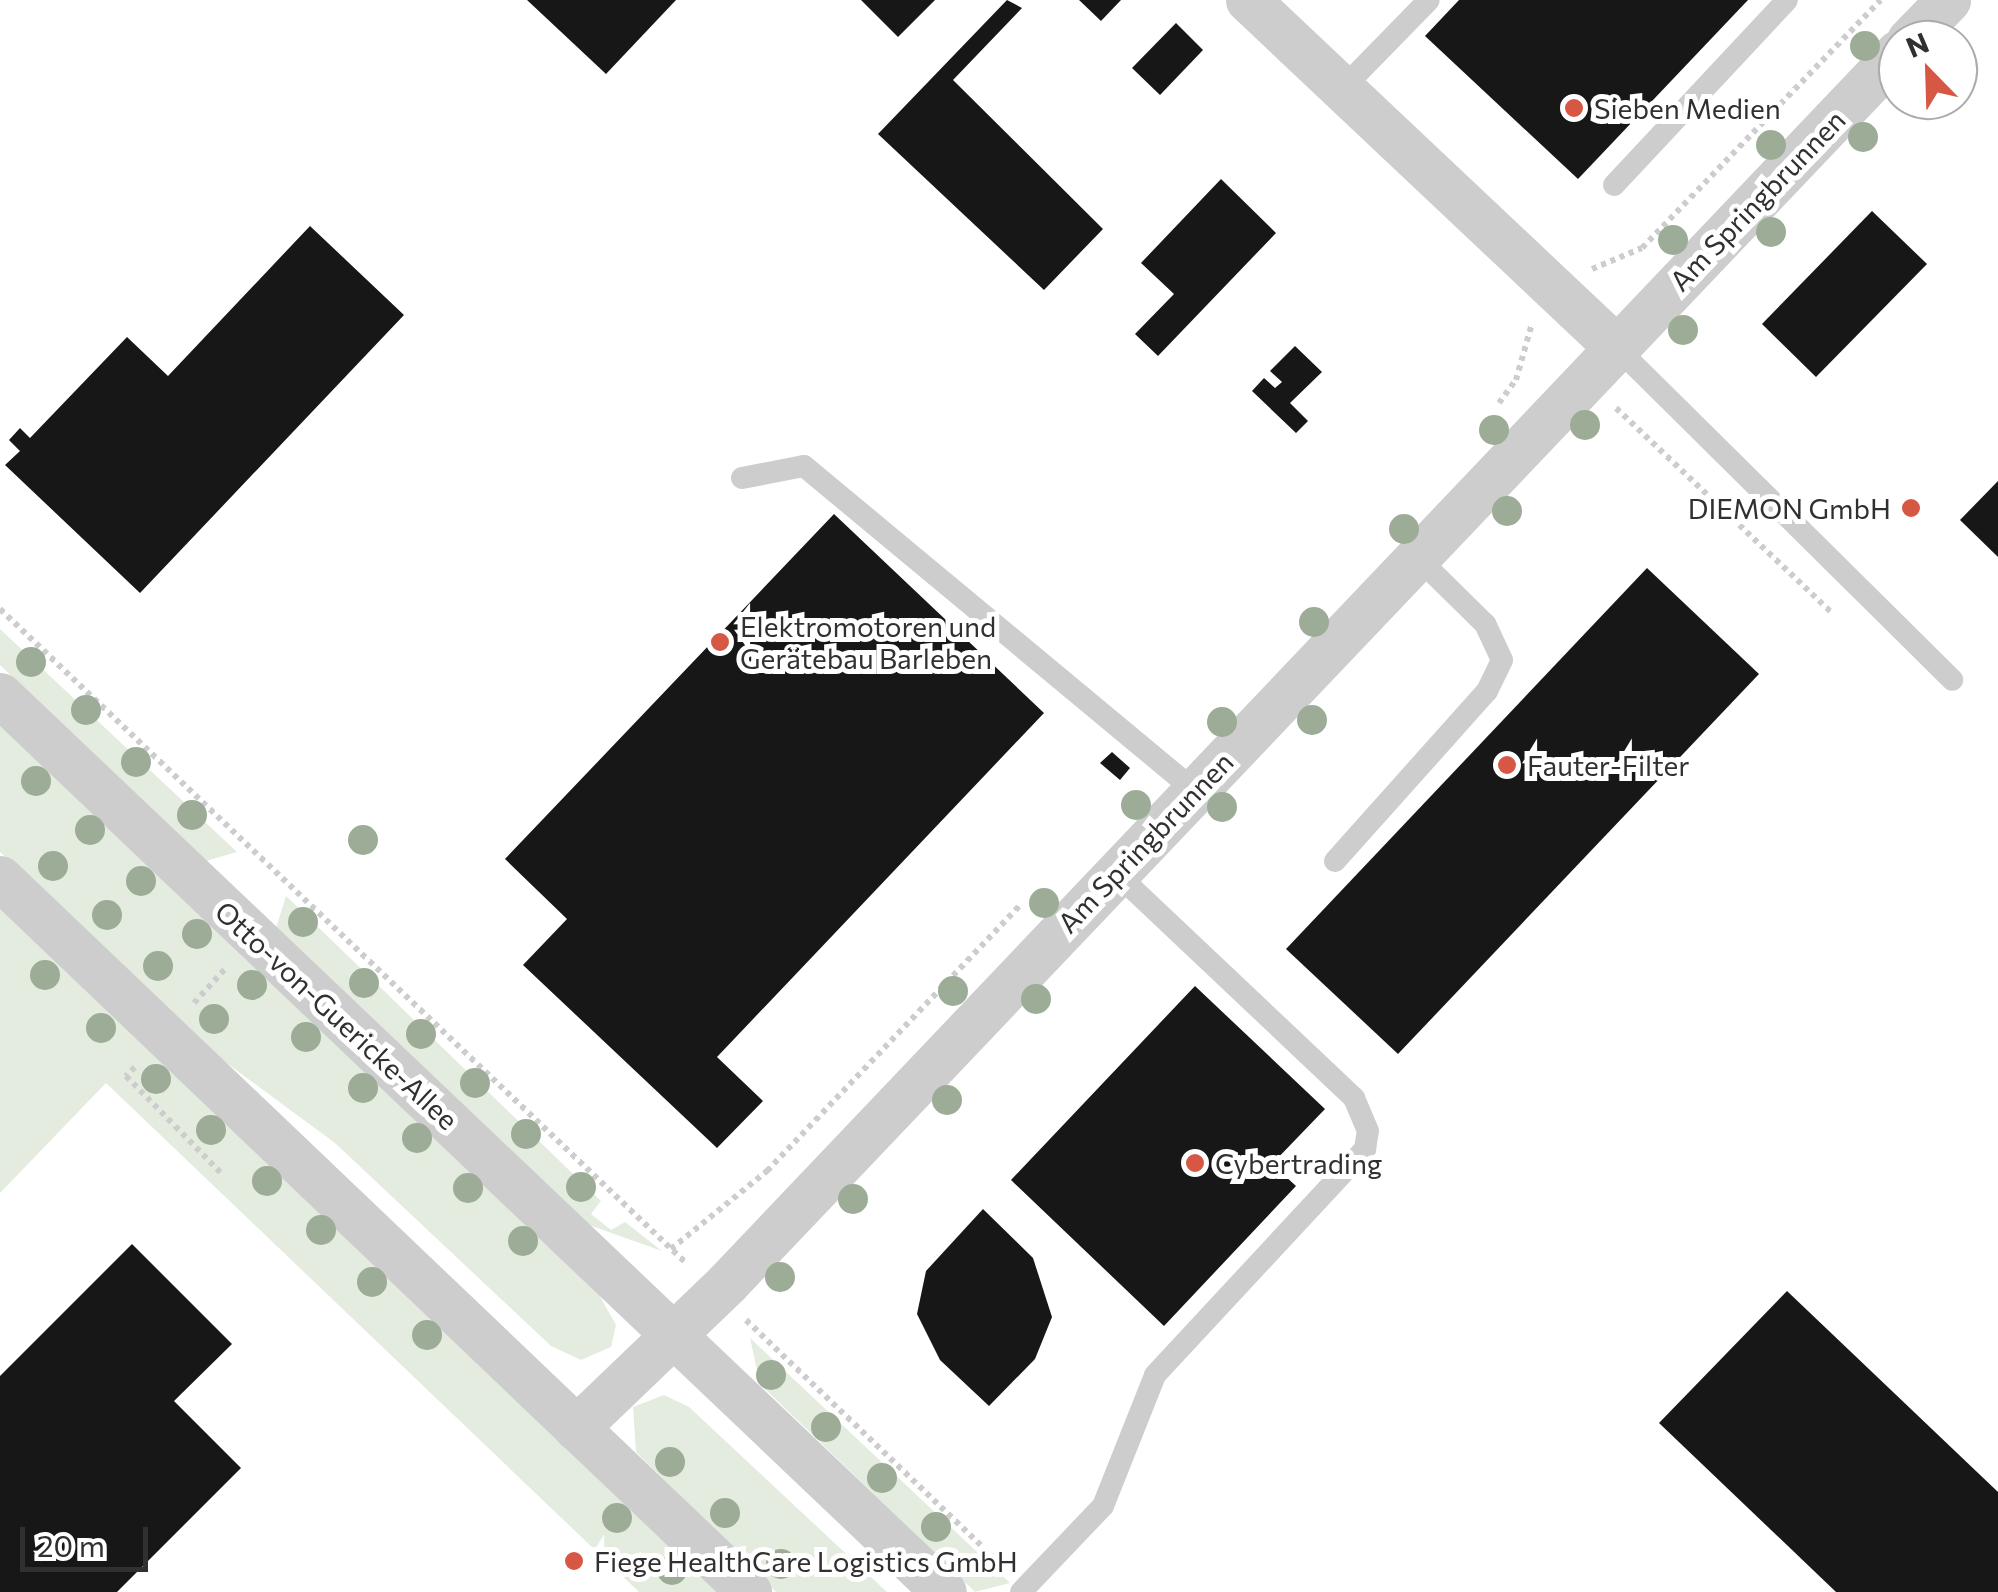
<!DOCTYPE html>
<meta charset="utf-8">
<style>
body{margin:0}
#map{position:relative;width:1998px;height:1592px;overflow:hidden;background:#fff;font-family:Commissioner,sans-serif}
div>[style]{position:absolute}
.green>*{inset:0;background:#e4ece0}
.building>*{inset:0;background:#171717}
.path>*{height:6px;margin-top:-3px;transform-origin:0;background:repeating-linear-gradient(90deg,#cdcdcd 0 5px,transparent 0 10px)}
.lane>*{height:22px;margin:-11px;padding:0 11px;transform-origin:11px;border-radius:11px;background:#cdcdcd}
.street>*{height:45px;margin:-22.5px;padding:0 22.5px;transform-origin:22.5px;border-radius:22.5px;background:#cdcdcd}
.trees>*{width:30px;height:30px;margin:-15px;border-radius:50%;background:#9cac96}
.dots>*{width:28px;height:28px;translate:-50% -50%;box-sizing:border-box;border:5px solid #fff;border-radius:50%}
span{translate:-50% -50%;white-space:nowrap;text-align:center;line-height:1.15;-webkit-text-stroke:10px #fff;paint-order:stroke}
.poi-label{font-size:28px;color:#303030}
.left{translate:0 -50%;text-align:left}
.right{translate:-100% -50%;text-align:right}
.street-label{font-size:28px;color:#303030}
.north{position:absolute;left:1878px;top:20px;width:100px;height:100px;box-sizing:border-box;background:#fff;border:2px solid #acacac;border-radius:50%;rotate:337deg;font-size:28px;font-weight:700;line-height:40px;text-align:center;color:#303030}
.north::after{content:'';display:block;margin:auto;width:35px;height:45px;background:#d65844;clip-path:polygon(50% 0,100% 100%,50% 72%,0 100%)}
.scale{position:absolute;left:20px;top:1527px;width:128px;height:45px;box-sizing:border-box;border:5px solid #303030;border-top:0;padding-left:12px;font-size:30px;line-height:35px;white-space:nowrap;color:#303030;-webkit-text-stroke:8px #fff;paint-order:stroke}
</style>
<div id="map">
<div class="green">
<i style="clip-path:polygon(0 629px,237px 852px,206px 861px,0 665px)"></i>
<i style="clip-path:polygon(0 722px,597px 1291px,616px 1325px,611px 1347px,581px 1360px,551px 1346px,335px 1143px,209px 1050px,0 852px)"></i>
<i style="clip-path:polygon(286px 896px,601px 1201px,591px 1214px,611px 1230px,625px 1222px,662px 1251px,586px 1224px,276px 928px)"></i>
<i style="clip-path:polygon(0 906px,720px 1592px,639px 1592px,106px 1083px,0 1193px)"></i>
<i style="clip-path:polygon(750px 1338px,1010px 1583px,975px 1592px,760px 1384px)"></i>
<i style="clip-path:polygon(664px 1395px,689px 1407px,887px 1592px,776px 1592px,636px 1452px,633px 1407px)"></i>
</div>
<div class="building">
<i style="clip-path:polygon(527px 0,676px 0,606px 74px)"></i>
<i style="clip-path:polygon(861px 0,935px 0,898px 37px)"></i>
<i style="clip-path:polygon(1007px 0,1022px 8px,953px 80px,1103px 229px,1044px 290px,878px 134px)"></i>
<i style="clip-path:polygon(1079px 0,1121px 0,1101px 21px)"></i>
<i style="clip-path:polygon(1459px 0,1748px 0,1578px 179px,1425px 36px)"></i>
<i style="clip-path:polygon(1176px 23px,1203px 50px,1160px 95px,1132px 68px)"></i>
<i style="clip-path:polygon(1221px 179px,1276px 233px,1158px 356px,1135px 334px,1174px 294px,1141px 263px)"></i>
<i style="clip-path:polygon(1872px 211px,1927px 264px,1816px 377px,1762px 324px)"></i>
<i style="clip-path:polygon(310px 226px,404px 315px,140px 593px,5px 465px,20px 451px,9px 440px,20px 428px,30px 438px,127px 337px,168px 376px)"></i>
<i style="clip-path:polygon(1295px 346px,1322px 372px,1290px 403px,1308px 421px,1296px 433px,1252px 391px,1264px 378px,1275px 388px,1282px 382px,1270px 371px)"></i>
<i style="clip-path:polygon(1998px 481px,1998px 557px,1960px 520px)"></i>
<i style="clip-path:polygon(834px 514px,1044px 713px,717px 1057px,763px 1101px,717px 1148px,523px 965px,567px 919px,505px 859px)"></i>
<i style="clip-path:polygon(1647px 568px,1759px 674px,1398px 1054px,1286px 949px)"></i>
<i style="clip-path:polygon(1112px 752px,1130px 768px,1120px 780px,1100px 763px)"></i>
<i style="clip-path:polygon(1195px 986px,1325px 1109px,1272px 1164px,1296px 1186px,1164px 1326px,1011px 1180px)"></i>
<i style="clip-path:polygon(983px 1209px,1033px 1258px,1052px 1317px,1035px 1359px,989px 1406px,940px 1360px,917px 1314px,926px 1271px)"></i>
<i style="clip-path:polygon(132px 1244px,232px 1344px,174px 1401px,241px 1468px,117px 1592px,0 1592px,0 1376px)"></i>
<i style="clip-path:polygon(1787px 1291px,1998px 1492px,1998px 1592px,1836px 1592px,1659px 1423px)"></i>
</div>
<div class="path">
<i style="left:1592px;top:269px;width:54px;rotate:-22.8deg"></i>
<i style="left:1642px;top:248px;width:344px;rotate:-46.1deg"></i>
<i style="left:1499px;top:403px;width:29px;rotate:-54deg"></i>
<i style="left:1516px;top:380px;width:59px;rotate:-74.3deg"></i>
<i style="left:1616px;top:408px;width:298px;rotate:43.5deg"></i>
<i style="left:0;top:609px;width:948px;rotate:43.63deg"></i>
<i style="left:194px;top:1003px;width:47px;rotate:-47.6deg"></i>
<i style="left:135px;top:1067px;width:13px;rotate:135deg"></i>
<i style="left:126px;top:1076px;width:136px;rotate:45.6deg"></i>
<i style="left:671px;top:1249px;width:124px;rotate:-39.1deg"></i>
<i style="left:767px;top:1171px;width:369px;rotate:-46.4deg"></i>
<i style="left:746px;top:1320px;width:357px;rotate:43.8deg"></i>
</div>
<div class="lane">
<i style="left:1342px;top:89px;width:124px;rotate:-45.7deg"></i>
<i style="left:1614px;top:185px;width:253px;rotate:-46.9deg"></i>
<i style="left:1616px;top:347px;width:473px;rotate:44.7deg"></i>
<i style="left:742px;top:478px;width:63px;rotate:-11deg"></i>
<i style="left:804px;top:466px;width:507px;rotate:39.72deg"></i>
<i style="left:1335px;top:861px;width:228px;rotate:-48.2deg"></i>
<i style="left:1487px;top:691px;width:34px;rotate:-64deg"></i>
<i style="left:1502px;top:660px;width:40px;rotate:-115deg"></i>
<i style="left:1485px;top:624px;width:95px;rotate:-135.4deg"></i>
<i style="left:1021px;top:1592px;width:119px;rotate:-46.4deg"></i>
<i style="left:1103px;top:1506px;width:141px;rotate:-68.3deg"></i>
<i style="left:1155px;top:1375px;width:309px;rotate:-47.1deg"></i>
<i style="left:1365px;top:1149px;width:18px;rotate:-81deg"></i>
<i style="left:1368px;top:1131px;width:36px;rotate:-113deg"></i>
<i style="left:1354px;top:1098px;width:328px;rotate:-136.6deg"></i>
</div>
<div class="street">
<i style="left:1248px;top:0;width:506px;rotate:43.32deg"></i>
<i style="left:1909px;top:40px;width:56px;rotate:-45.7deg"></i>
<i style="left:0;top:695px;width:1302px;rotate:43.54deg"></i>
<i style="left:0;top:878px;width:1035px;rotate:43.63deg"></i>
<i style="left:576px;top:1428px;width:209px;rotate:-43.8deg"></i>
<i style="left:727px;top:1283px;width:1699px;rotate:-46.43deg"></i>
</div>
<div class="trees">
<i style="left:1865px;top:46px"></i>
<i style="left:1863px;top:137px"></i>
<i style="left:1771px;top:145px"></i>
<i style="left:1771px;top:232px"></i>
<i style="left:1673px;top:240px"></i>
<i style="left:1683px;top:330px"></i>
<i style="left:1585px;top:425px"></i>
<i style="left:1494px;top:430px"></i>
<i style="left:1507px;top:511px"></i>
<i style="left:1404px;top:529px"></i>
<i style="left:1314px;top:622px"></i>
<i style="left:31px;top:662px"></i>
<i style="left:86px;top:710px"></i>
<i style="left:1312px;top:720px"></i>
<i style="left:1222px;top:722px"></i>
<i style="left:136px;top:762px"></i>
<i style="left:36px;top:781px"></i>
<i style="left:1136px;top:805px"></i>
<i style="left:1222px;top:807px"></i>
<i style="left:192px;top:815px"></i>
<i style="left:90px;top:830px"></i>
<i style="left:363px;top:840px"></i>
<i style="left:53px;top:866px"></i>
<i style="left:141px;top:881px"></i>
<i style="left:1044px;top:903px"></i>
<i style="left:107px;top:915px"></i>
<i style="left:303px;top:922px"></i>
<i style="left:197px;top:934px"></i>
<i style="left:158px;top:966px"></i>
<i style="left:45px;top:975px"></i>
<i style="left:364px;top:983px"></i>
<i style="left:252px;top:985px"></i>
<i style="left:953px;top:991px"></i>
<i style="left:1036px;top:999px"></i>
<i style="left:214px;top:1019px"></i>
<i style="left:101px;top:1028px"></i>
<i style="left:421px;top:1034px"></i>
<i style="left:306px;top:1037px"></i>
<i style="left:156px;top:1079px"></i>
<i style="left:475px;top:1083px"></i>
<i style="left:363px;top:1088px"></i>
<i style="left:947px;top:1100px"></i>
<i style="left:211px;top:1130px"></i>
<i style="left:526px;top:1134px"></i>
<i style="left:417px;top:1138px"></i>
<i style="left:267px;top:1181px"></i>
<i style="left:581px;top:1187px"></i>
<i style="left:468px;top:1188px"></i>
<i style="left:853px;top:1199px"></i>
<i style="left:321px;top:1230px"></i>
<i style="left:523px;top:1241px"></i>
<i style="left:780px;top:1277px"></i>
<i style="left:372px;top:1282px"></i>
<i style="left:427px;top:1335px"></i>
<i style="left:771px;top:1375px"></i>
<i style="left:826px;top:1427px"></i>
<i style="left:670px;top:1462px"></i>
<i style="left:882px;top:1478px"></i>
<i style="left:725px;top:1513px"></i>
<i style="left:617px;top:1518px"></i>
<i style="left:936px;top:1527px"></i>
<i style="left:781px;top:1564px"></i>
<i style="left:672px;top:1570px"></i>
</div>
<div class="dots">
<i style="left:1574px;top:108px;background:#d65844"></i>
<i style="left:1911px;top:508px;background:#d65844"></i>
<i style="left:720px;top:642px;background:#d65844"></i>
<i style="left:1507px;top:765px;background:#d65844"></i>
<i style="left:1195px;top:1163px;background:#d65844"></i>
<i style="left:574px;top:1561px;background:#d65844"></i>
</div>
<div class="poi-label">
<span class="left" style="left:1594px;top:108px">Sieben Medien</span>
<span class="right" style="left:1891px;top:508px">DIEMON GmbH</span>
<span class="left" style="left:740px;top:642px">Elektromotoren und<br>Gerätebau Barleben</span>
<span class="left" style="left:1527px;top:765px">Fauter-Filter</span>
<span class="left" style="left:1215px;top:1163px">Cybertrading</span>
<span class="left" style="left:594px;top:1561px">Fiege HealthCare Logistics GmbH</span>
</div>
<div class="street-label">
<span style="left:1757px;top:200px;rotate:-46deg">Am Springbrunnen</span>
<span style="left:1145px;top:842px;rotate:-46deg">Am Springbrunnen</span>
<span style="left:337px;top:1015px;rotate:43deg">Otto-von-Guericke-Allee</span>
</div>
<div class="north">N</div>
<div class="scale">20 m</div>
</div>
